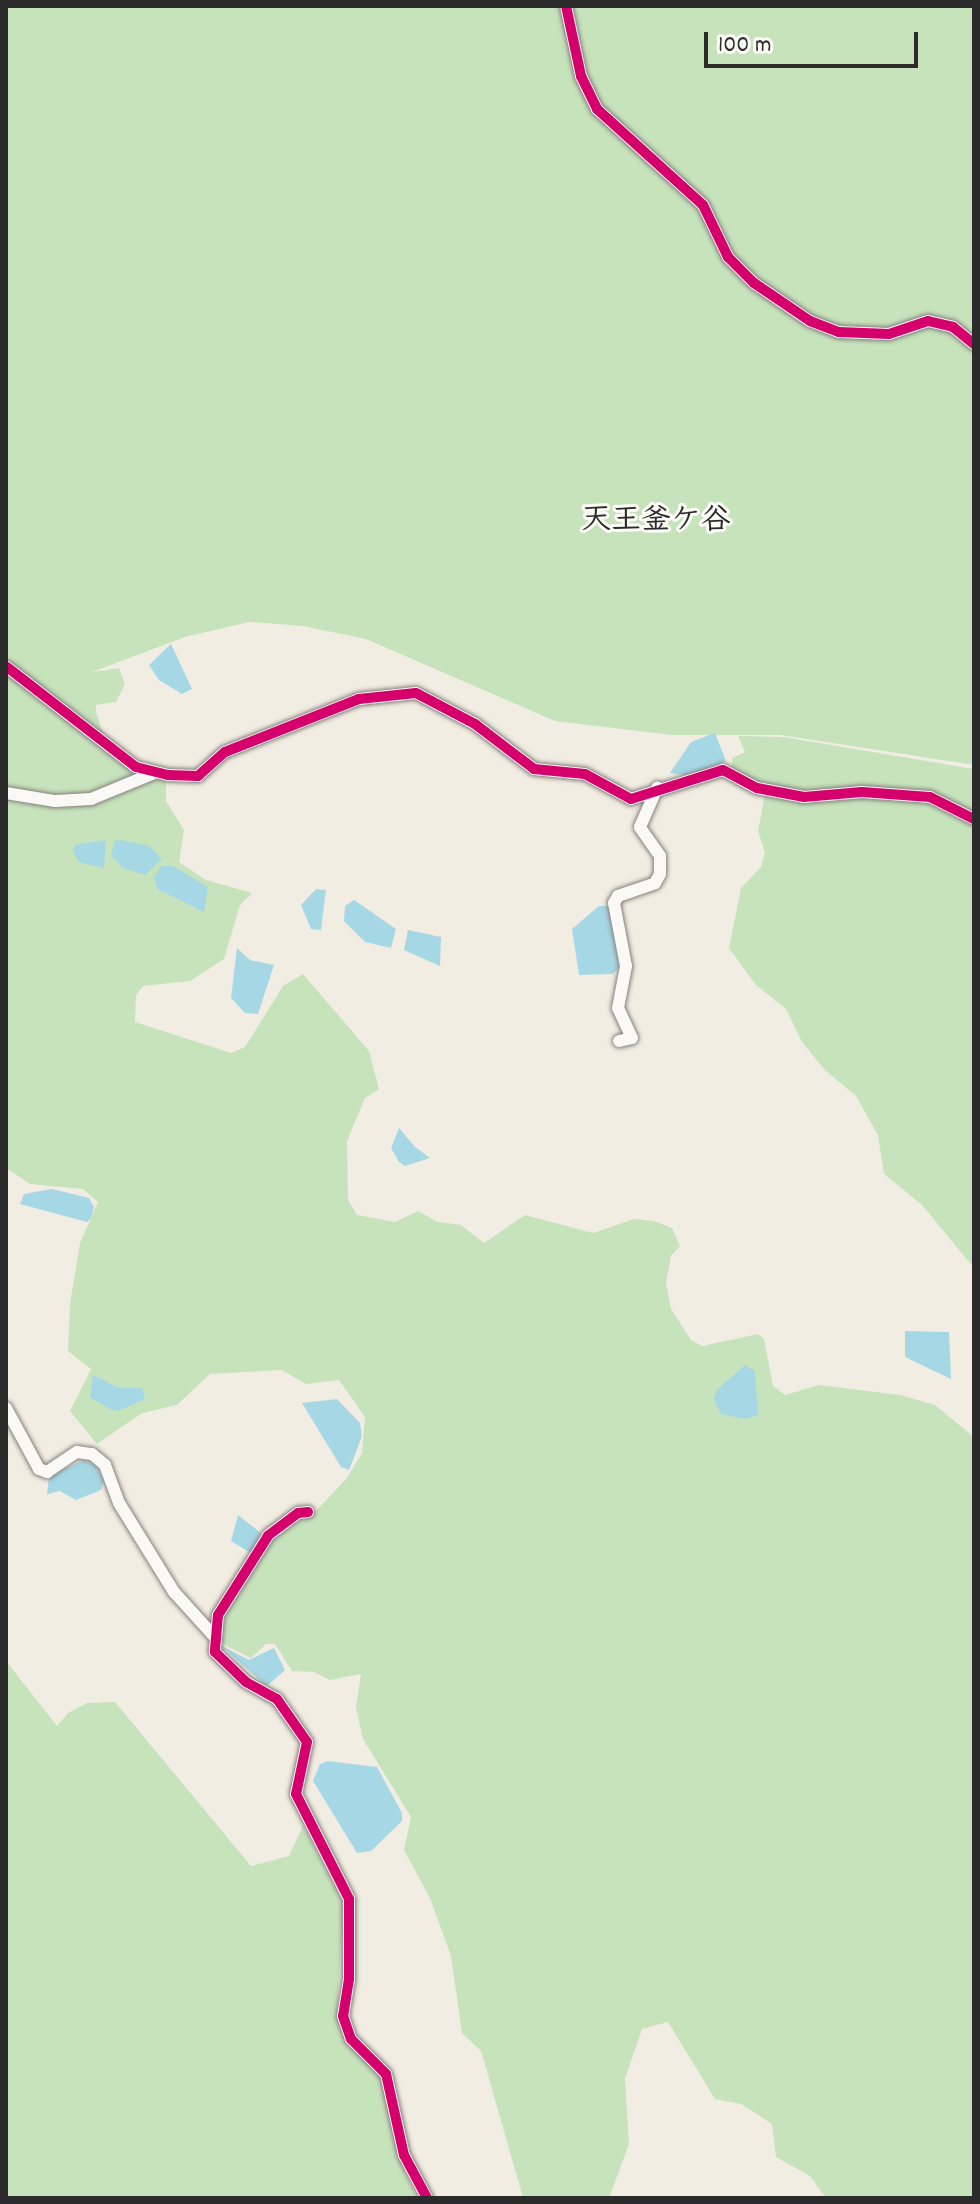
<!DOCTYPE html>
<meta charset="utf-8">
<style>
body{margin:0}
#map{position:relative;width:980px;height:2204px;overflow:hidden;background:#f2ede3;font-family:Dekko,"Klee One",sans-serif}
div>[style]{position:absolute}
.green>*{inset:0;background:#c7e3bc}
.water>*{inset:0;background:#a6d7e5}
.roads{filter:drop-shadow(0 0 2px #85827e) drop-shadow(0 0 2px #85827e)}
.minor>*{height:12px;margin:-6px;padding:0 6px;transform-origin:6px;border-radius:6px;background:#faf9f6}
.cycleway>*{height:10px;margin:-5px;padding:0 5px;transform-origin:5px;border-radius:5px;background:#d6006c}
span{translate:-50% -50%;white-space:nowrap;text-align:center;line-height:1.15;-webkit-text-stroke:6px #fdfcf7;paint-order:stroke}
.neighbourhood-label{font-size:30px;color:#2b2b2b;font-weight:700}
.frame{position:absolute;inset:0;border:8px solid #2b2b2b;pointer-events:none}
.scale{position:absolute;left:704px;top:32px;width:214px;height:36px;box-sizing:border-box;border:4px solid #2b2b2b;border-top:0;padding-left:10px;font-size:24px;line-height:28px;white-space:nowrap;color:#2b2b2b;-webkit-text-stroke:6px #fdfcf7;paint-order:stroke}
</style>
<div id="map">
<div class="green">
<i style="clip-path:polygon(6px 6px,974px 6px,974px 765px,781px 735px,672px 735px,555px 721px,366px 639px,303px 626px,249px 622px,185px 637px,92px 672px,119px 668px,125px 684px,116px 702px,96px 705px,96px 712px,111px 756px,166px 782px,166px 801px,184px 830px,179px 862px,206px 880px,252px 893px,240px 905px,224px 959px,190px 981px,143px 986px,136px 995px,135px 1022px,231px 1053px,245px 1047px,283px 986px,303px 974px,369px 1051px,379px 1089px,365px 1098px,347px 1141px,348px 1200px,357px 1215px,395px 1222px,418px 1211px,438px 1222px,461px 1225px,484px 1243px,525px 1215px,593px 1233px,634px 1219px,654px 1221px,672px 1228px,680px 1246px,671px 1256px,666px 1283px,671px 1309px,691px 1340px,702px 1346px,758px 1334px,764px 1339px,773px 1386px,785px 1395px,819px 1385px,900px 1395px,935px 1405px,974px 1437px,974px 2198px,826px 2198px,810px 2176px,776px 2157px,772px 2124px,741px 2104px,715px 2099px,668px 2022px,642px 2029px,625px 2079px,629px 2144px,609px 2198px,523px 2198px,481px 2051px,462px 2033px,451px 1956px,430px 1898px,404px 1850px,411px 1817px,363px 1739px,356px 1707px,361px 1674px,330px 1680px,314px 1672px,292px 1671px,275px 1644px,266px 1644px,251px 1658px,217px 1641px,224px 1612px,265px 1552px,269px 1539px,314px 1513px,347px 1478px,362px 1453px,365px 1417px,339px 1380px,306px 1384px,282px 1370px,210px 1374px,177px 1405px,142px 1413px,97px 1444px,70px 1411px,91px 1369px,68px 1351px,70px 1304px,80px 1243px,98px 1202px,83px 1189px,30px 1184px,6px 1168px)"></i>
<i style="clip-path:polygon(738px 736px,783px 737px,974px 769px,974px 1268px,922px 1205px,884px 1174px,878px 1135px,856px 1096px,825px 1070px,802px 1042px,786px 1009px,756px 985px,729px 948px,741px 888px,761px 867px,765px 853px,758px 831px,765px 795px,759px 784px,732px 767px,732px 758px,745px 752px)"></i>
<i style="clip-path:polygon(6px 1661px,57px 1726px,68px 1713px,87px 1703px,115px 1702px,251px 1866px,289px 1856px,303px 1826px,343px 1902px,337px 2016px,383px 2077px,403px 2169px,417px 2198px,6px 2198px)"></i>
</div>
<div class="water">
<i style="clip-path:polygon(171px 644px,192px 689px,182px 694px,159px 680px,149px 665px)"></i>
<i style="clip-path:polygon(715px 733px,726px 761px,693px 776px,670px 773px,691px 742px)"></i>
<i style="clip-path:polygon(106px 840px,104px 868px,79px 862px,73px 851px,75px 845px)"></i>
<i style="clip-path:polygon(121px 840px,149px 846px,162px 859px,145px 875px,123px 868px,111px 855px,115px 841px)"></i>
<i style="clip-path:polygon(162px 866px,173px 866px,208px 887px,204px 912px,157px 889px,154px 877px)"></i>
<i style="clip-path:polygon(316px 889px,326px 890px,321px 930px,311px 929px,301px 905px)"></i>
<i style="clip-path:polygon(354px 900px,396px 929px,391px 948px,365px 942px,344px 921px,345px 906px)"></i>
<i style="clip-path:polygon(599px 906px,610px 906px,619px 967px,613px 974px,579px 975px,572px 929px)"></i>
<i style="clip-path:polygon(408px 930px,441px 937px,440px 966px,404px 950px)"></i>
<i style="clip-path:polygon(237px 948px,250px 960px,274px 965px,258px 1014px,245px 1013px,231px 998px)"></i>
<i style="clip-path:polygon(399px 1128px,415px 1147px,430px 1158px,405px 1166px,399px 1162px,391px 1148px)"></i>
<i style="clip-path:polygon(52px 1189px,89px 1198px,94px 1207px,91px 1218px,87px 1222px,20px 1204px,24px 1194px)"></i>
<i style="clip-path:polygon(905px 1331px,949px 1332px,951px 1379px,905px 1357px)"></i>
<i style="clip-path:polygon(745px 1365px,755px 1371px,758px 1415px,745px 1419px,721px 1414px,714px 1400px,717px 1390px)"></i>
<i style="clip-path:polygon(93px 1375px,119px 1388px,142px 1388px,145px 1399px,118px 1411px,110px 1409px,90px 1397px)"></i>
<i style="clip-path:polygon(337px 1399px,360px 1423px,362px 1436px,349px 1470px,341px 1467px,302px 1403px)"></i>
<i style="clip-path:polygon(84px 1460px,95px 1465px,104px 1481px,101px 1490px,76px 1500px,60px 1491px,47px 1494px,49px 1476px)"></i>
<i style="clip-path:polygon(238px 1515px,261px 1533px,251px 1553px,231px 1541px)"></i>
<i style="clip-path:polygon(220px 1645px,249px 1660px,274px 1648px,285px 1670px,267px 1686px)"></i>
<i style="clip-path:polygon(328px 1761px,377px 1767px,402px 1813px,402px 1821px,371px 1851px,357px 1853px,313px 1781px,320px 1764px)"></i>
</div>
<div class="roads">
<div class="minor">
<i style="left:566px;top:6px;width:72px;rotate:77.9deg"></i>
<i style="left:581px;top:76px;width:37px;rotate:64deg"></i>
<i style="left:597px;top:109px;width:143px;rotate:42.2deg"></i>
<i style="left:703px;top:205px;width:58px;rotate:64.3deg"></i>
<i style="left:728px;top:257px;width:37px;rotate:45deg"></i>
<i style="left:754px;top:283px;width:68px;rotate:34.2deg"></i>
<i style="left:810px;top:321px;width:31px;rotate:21deg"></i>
<i style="left:839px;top:332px;width:50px;rotate:2.3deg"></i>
<i style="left:889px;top:334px;width:41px;rotate:-18.4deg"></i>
<i style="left:928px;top:321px;width:26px;rotate:13deg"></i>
<i style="left:953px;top:327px;width:27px;rotate:39deg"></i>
<i style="left:7px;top:667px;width:163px;rotate:37.8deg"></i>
<i style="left:136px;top:767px;width:33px;rotate:14deg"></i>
<i style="left:168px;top:775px;width:30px;rotate:2deg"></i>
<i style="left:198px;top:776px;width:36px;rotate:-42deg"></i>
<i style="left:225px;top:752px;width:144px;rotate:-21.6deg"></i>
<i style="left:359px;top:699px;width:57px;rotate:-6deg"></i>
<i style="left:416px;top:693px;width:67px;rotate:27.7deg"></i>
<i style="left:475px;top:724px;width:74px;rotate:37.3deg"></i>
<i style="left:534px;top:769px;width:51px;rotate:5.6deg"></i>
<i style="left:585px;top:774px;width:52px;rotate:28.5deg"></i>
<i style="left:631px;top:799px;width:96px;rotate:-17.5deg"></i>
<i style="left:723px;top:770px;width:38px;rotate:28deg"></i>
<i style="left:757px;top:788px;width:48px;rotate:10.8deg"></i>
<i style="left:804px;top:797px;width:58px;rotate:-4.9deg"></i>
<i style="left:862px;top:792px;width:68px;rotate:4.2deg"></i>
<i style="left:930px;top:797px;width:49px;rotate:26.6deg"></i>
<i style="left:6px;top:793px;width:50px;rotate:9.3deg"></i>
<i style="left:55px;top:801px;width:36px;rotate:-3deg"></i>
<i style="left:91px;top:799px;width:68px;rotate:-22.4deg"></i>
<i style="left:619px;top:1041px;width:13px;rotate:-13deg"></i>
<i style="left:632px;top:1038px;width:33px;rotate:-115deg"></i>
<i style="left:618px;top:1008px;width:43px;rotate:-79.2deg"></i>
<i style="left:626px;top:966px;width:64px;rotate:-100.8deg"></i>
<i style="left:614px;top:903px;width:8px;rotate:-60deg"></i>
<i style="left:618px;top:896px;width:39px;rotate:-19deg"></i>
<i style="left:655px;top:883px;width:10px;rotate:-61deg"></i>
<i style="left:660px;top:874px;width:18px;rotate:-90deg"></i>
<i style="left:660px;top:856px;width:35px;rotate:-125deg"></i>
<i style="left:640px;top:827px;width:43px;rotate:-66.4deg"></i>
<i style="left:6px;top:1408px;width:69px;rotate:61.6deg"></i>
<i style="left:39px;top:1469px;width:9px;rotate:21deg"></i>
<i style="left:47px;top:1472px;width:36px;rotate:-34deg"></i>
<i style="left:77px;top:1452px;width:15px;rotate:8deg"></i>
<i style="left:92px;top:1454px;width:17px;rotate:40deg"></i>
<i style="left:105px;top:1465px;width:40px;rotate:69.8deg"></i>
<i style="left:119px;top:1503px;width:105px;rotate:58.3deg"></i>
<i style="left:174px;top:1592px;width:58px;rotate:47.8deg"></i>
<i style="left:308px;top:1512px;width:10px;rotate:174deg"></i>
<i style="left:298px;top:1513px;width:38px;rotate:143deg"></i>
<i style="left:268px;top:1536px;width:93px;rotate:122.3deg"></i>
<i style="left:218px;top:1615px;width:37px;rotate:95deg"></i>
<i style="left:215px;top:1652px;width:43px;rotate:44.1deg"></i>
<i style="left:246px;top:1682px;width:35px;rotate:29deg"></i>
<i style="left:277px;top:1699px;width:52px;rotate:55.1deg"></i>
<i style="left:307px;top:1742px;width:53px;rotate:101.9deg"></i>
<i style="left:296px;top:1794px;width:118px;rotate:63.2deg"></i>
<i style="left:349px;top:1899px;width:80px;rotate:90deg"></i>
<i style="left:349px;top:1979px;width:37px;rotate:99deg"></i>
<i style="left:343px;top:2016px;width:24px;rotate:71deg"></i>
<i style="left:351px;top:2039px;width:49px;rotate:45deg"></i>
<i style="left:386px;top:2074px;width:83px;rotate:77.5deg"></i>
<i style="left:404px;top:2155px;width:49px;rotate:61.9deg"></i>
</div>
</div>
<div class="cycleway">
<i style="left:566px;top:6px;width:72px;rotate:77.9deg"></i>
<i style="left:581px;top:76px;width:37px;rotate:64deg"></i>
<i style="left:597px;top:109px;width:143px;rotate:42.2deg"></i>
<i style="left:703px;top:205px;width:58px;rotate:64.3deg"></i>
<i style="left:728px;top:257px;width:37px;rotate:45deg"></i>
<i style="left:754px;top:283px;width:68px;rotate:34.2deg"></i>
<i style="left:810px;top:321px;width:31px;rotate:21deg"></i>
<i style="left:839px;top:332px;width:50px;rotate:2.3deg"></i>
<i style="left:889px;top:334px;width:41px;rotate:-18.4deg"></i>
<i style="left:928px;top:321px;width:26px;rotate:13deg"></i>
<i style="left:953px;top:327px;width:27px;rotate:39deg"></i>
<i style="left:7px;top:667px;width:163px;rotate:37.8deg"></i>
<i style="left:136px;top:767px;width:33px;rotate:14deg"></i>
<i style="left:168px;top:775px;width:30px;rotate:2deg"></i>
<i style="left:198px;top:776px;width:36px;rotate:-42deg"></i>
<i style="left:225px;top:752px;width:144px;rotate:-21.6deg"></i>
<i style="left:359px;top:699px;width:57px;rotate:-6deg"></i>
<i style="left:416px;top:693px;width:67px;rotate:27.7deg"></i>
<i style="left:475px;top:724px;width:74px;rotate:37.3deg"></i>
<i style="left:534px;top:769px;width:51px;rotate:5.6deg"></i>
<i style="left:585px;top:774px;width:52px;rotate:28.5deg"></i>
<i style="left:631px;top:799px;width:96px;rotate:-17.5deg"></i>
<i style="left:723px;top:770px;width:38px;rotate:28deg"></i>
<i style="left:757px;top:788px;width:48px;rotate:10.8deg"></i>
<i style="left:804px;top:797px;width:58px;rotate:-4.9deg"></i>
<i style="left:862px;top:792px;width:68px;rotate:4.2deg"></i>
<i style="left:930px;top:797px;width:49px;rotate:26.6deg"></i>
<i style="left:308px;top:1512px;width:10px;rotate:174deg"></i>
<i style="left:298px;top:1513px;width:38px;rotate:143deg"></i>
<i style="left:268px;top:1536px;width:93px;rotate:122.3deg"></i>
<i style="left:218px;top:1615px;width:37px;rotate:95deg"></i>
<i style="left:215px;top:1652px;width:43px;rotate:44.1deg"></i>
<i style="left:246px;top:1682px;width:35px;rotate:29deg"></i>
<i style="left:277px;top:1699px;width:52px;rotate:55.1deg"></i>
<i style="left:307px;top:1742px;width:53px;rotate:101.9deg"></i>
<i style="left:296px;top:1794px;width:118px;rotate:63.2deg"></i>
<i style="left:349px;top:1899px;width:80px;rotate:90deg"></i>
<i style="left:349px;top:1979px;width:37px;rotate:99deg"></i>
<i style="left:343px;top:2016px;width:24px;rotate:71deg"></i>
<i style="left:351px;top:2039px;width:49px;rotate:45deg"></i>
<i style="left:386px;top:2074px;width:83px;rotate:77.5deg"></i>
<i style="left:404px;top:2155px;width:49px;rotate:61.9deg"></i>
</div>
<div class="neighbourhood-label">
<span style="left:656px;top:523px">天王釜ケ谷</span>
</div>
<div class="frame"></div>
<div class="scale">100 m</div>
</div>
